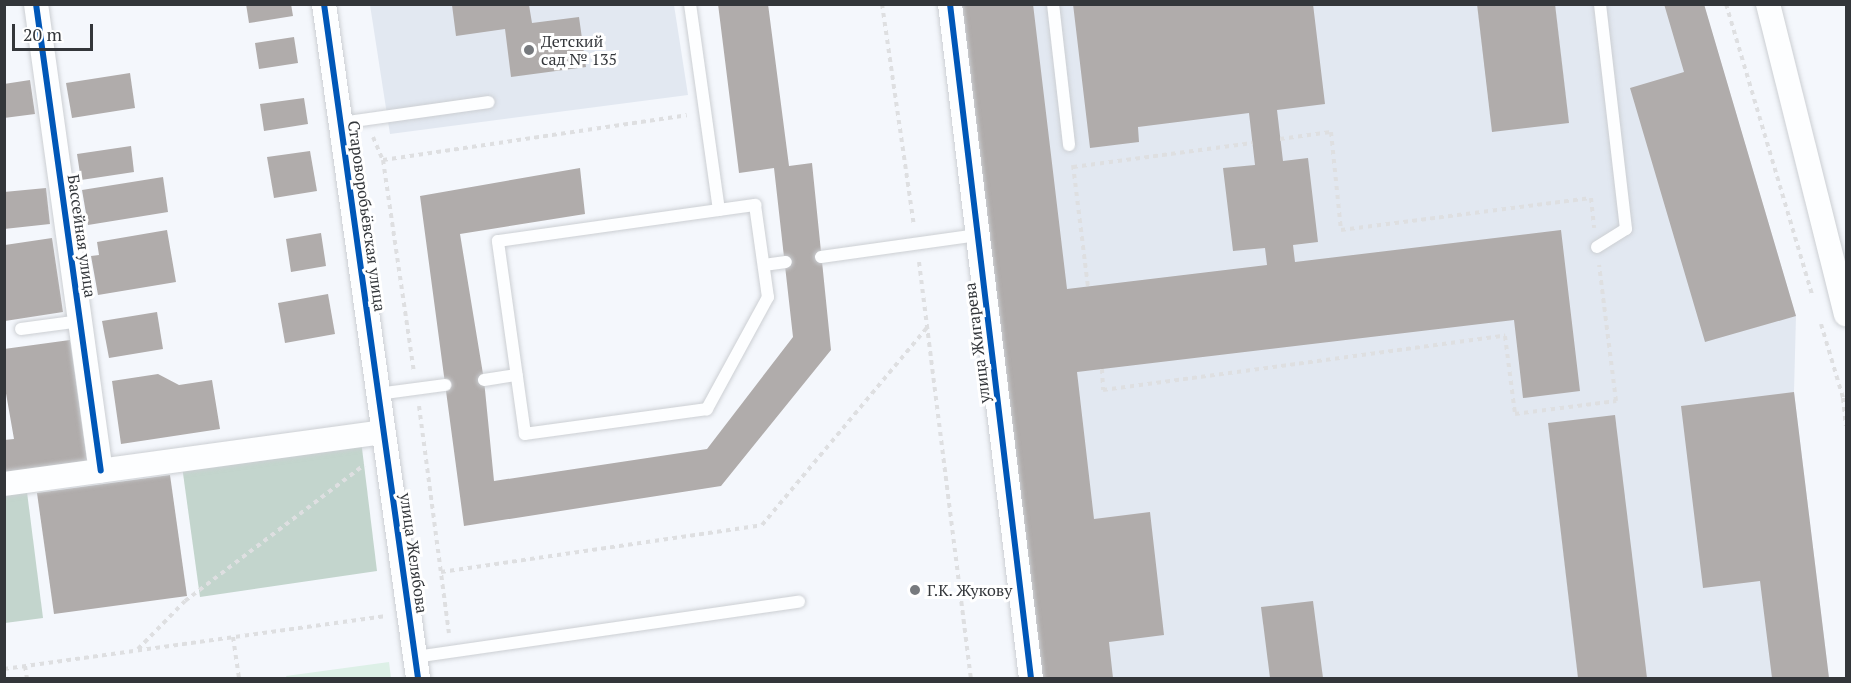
<!DOCTYPE html>
<meta charset="utf-8">
<style>
body{margin:0}
#map{position:relative;width:1851px;height:683px;overflow:hidden;background:#f4f7fc;font-family:"PT Serif",serif}
div>[style]{position:absolute}
.built>*{inset:0;background:#e2e8f1}
.green>*{inset:0;background:#ddf0e7}
.forest>*{inset:0;background:#c3d5cd}
.building>*{inset:0;background:#b0acab}
.path>*{height:4px;margin-top:-2px;transform-origin:0;background:repeating-linear-gradient(90deg,#dedfe1 0 4.5px,transparent 0 9px)}
.roads{filter:drop-shadow(0 0 2px #cccfd3) drop-shadow(0 0 2px #cccfd3)}
.service>*{height:12px;margin:-6px;padding:0 6px;transform-origin:6px;border-radius:6px;background:#fdfeff}
.minor>*{height:24px;margin:-12px;padding:0 12px;transform-origin:12px;border-radius:12px;background:#fdfeff}
.cycleway>*{height:6px;margin:-3px;padding:0 3px;transform-origin:3px;border-radius:3px;background:#0057b8}
.dots>*{width:16px;height:16px;translate:-50% -50%;box-sizing:border-box;border:3px solid #fff;border-radius:50%}
span{translate:-50% -50%;white-space:nowrap;text-align:center;line-height:1.15;-webkit-text-stroke:6px #fff;paint-order:stroke}
.poi-label{font-size:16px;color:#33363a}
.left{translate:0 -50%;text-align:left}
.street-label{font-size:16px;color:#33363a}
.frame{position:absolute;inset:0;border:6px solid #33363a;pointer-events:none}
.scale{position:absolute;left:12px;top:24px;width:81px;height:27px;box-sizing:border-box;border:3px solid #33363a;border-top:0;padding-left:8px;font-size:18px;line-height:21px;white-space:nowrap;color:#33363a;-webkit-text-stroke:4px #fff;paint-order:stroke}
</style>
<div id="map">
<div class="built">
<i style="clip-path:polygon(370px 5px,674px 5px,688px 95px,390px 134px)"></i>
<i style="clip-path:polygon(962px 5px,1704px 5px,1796px 316px,1794px 392px,1829px 678px,1042px 678px)"></i>
</div>
<div class="green">
<i style="clip-path:polygon(389px 662px,391px 678px,287px 678px,286px 676px)"></i>
</div>
<div class="forest">
<i style="clip-path:polygon(361px 440px,377px 571px,200px 597px,182px 466px)"></i>
<i style="clip-path:polygon(27px 492px,43px 618px,5px 623px,4px 495px)"></i>
</div>
<div class="building">
<i style="clip-path:polygon(246px 4px,291px 4px,293px 16px,249px 23px)"></i>
<i style="clip-path:polygon(718px 4px,768px 4px,789px 166px,812px 163px,831px 350px,721px 486px,464px 526px,420px 196px,580px 168px,585px 214px,460px 234px,484px 380px,494px 481px,707px 449px,793px 337px,774px 168px,739px 173px)"></i>
<i style="clip-path:polygon(962px 4px,1033px 4px,1067px 289px,1267px 265px,1265px 248px,1233px 251px,1223px 168px,1255px 165px,1249px 113px,1138px 127px,1139px 142px,1090px 148px,1073px 4px,1313px 4px,1325px 104px,1277px 110px,1283px 161px,1308px 158px,1318px 242px,1293px 245px,1295px 262px,1561px 230px,1580px 391px,1523px 398px,1514px 320px,1077px 372px,1094px 519px,1150px 512px,1164px 635px,1109px 642px,1113px 678px,1042px 678px)"></i>
<i style="clip-path:polygon(1477px 4px,1555px 4px,1569px 123px,1492px 132px)"></i>
<i style="clip-path:polygon(1664px 4px,1704px 4px,1796px 316px,1705px 342px,1630px 88px,1684px 72px)"></i>
<i style="clip-path:polygon(452px 5px,529px 5px,532px 23px,579px 17px,586px 67px,511px 77px,505px 29px,456px 36px)"></i>
<i style="clip-path:polygon(294px 37px,298px 63px,259px 69px,255px 43px)"></i>
<i style="clip-path:polygon(130px 73px,135px 108px,72px 118px,66px 83px)"></i>
<i style="clip-path:polygon(30px 80px,35px 114px,4px 118px,4px 84px)"></i>
<i style="clip-path:polygon(304px 98px,308px 124px,264px 131px,260px 104px)"></i>
<i style="clip-path:polygon(131px 146px,134px 172px,81px 180px,77px 154px)"></i>
<i style="clip-path:polygon(310px 151px,317px 191px,274px 198px,267px 157px)"></i>
<i style="clip-path:polygon(163px 177px,168px 212px,88px 225px,82px 190px)"></i>
<i style="clip-path:polygon(46px 188px,50px 224px,4px 229px,4px 192px)"></i>
<i style="clip-path:polygon(167px 230px,176px 282px,98px 295px,91px 256px,99px 255px,97px 242px)"></i>
<i style="clip-path:polygon(321px 233px,326px 266px,291px 272px,286px 239px)"></i>
<i style="clip-path:polygon(52px 238px,63px 312px,5px 321px,5px 245px)"></i>
<i style="clip-path:polygon(328px 294px,335px 334px,285px 343px,278px 303px)"></i>
<i style="clip-path:polygon(157px 312px,163px 349px,109px 358px,102px 321px)"></i>
<i style="clip-path:polygon(70px 340px,87px 461px,4px 473px,4px 440px,14px 439px,4px 382px,4px 349px)"></i>
<i style="clip-path:polygon(158px 374px,179px 385px,212px 380px,220px 429px,121px 444px,112px 381px)"></i>
<i style="clip-path:polygon(1794px 392px,1829px 678px,1772px 678px,1760px 581px,1703px 588px,1681px 406px)"></i>
<i style="clip-path:polygon(1615px 415px,1647px 678px,1578px 678px,1548px 423px)"></i>
<i style="clip-path:polygon(170px 475px,187px 596px,54px 614px,37px 493px)"></i>
<i style="clip-path:polygon(1313px 601px,1323px 678px,1270px 678px,1261px 607px)"></i>
</div>
<div class="path">
<i style="left:882px;top:4px;width:223px;rotate:81.8deg"></i>
<i style="left:1726px;top:4px;width:302px;rotate:73.5deg"></i>
<i style="left:373px;top:137px;width:25px;rotate:67deg"></i>
<i style="left:383px;top:160px;width:214px;rotate:81.7deg"></i>
<i style="left:1280px;top:139px;width:51px;rotate:-7.8deg"></i>
<i style="left:1331px;top:132px;width:99px;rotate:84.2deg"></i>
<i style="left:1341px;top:230px;width:252px;rotate:-7.3deg"></i>
<i style="left:1591px;top:198px;width:30px;rotate:84deg"></i>
<i style="left:383px;top:160px;width:307px;rotate:-8.4deg"></i>
<i style="left:1073px;top:165px;width:123px;rotate:83deg"></i>
<i style="left:1073px;top:167px;width:181px;rotate:-7.6deg"></i>
<i style="left:919px;top:262px;width:419px;rotate:82.9deg"></i>
<i style="left:1821px;top:324px;width:77px;rotate:73.4deg"></i>
<i style="left:1843px;top:398px;width:28px;rotate:84deg"></i>
<i style="left:1102px;top:369px;width:21px;rotate:87deg"></i>
<i style="left:1103px;top:390px;width:406px;rotate:-7.7deg"></i>
<i style="left:1505px;top:336px;width:79px;rotate:82.7deg"></i>
<i style="left:1515px;top:414px;width:102px;rotate:-7.3deg"></i>
<i style="left:1616px;top:401px;width:137px;rotate:-97.1deg"></i>
<i style="left:419px;top:406px;width:229px;rotate:82.5deg"></i>
<i style="left:441px;top:572px;width:324px;rotate:-8.3deg"></i>
<i style="left:762px;top:525px;width:257px;rotate:-50.1deg"></i>
<i style="left:233px;top:637px;width:41px;rotate:81.7deg"></i>
<i style="left:138px;top:649px;width:67px;rotate:-45.6deg"></i>
<i style="left:185px;top:601px;width:225px;rotate:-37.2deg"></i>
<i style="left:25px;top:666px;width:12px;rotate:81deg"></i>
<i style="left:4px;top:669px;width:384px;rotate:-7.9deg"></i>
</div>
<div class="roads">
<div class="service">
<i style="left:690px;top:4px;width:208px;rotate:82deg"></i>
<i style="left:1053px;top:4px;width:142px;rotate:83.5deg"></i>
<i style="left:340px;top:123px;width:150px;rotate:-8deg"></i>
<i style="left:755px;top:205px;width:93px;rotate:82deg"></i>
<i style="left:768px;top:297px;width:128px;rotate:118.6deg"></i>
<i style="left:707px;top:409px;width:184px;rotate:172.2deg"></i>
<i style="left:525px;top:434px;width:195px;rotate:-98deg"></i>
<i style="left:498px;top:241px;width:260px;rotate:-8deg"></i>
<i style="left:1597px;top:247px;width:34px;rotate:-32deg"></i>
<i style="left:1626px;top:229px;width:226px;rotate:-96.6deg"></i>
<i style="left:821px;top:257px;width:158px;rotate:-8deg"></i>
<i style="left:764px;top:265px;width:22px;rotate:-8deg"></i>
<i style="left:21px;top:329px;width:60px;rotate:-7.7deg"></i>
<i style="left:484px;top:380px;width:33px;rotate:-9deg"></i>
<i style="left:378px;top:394px;width:68px;rotate:-7.7deg"></i>
<i style="left:415px;top:657px;width:388px;rotate:-8.2deg"></i>
</div>
<div class="minor">
<i style="left:36px;top:4px;width:471px;rotate:82.1deg"></i>
<i style="left:324px;top:4px;width:681px;rotate:82.06deg"></i>
<i style="left:950px;top:4px;width:679px;rotate:83.15deg"></i>
<i style="left:1768px;top:4px;width:320px;rotate:75.9deg"></i>
<i style="left:4px;top:484px;width:383px;rotate:-7.8deg"></i>
</div>
</div>
<div class="cycleway">
<i style="left:36px;top:4px;width:471px;rotate:82.1deg"></i>
<i style="left:324px;top:4px;width:681px;rotate:82.06deg"></i>
<i style="left:950px;top:4px;width:679px;rotate:83.15deg"></i>
</div>
<div class="dots">
<i style="left:529px;top:50px;background:#777a7e"></i>
<i style="left:915px;top:590px;background:#777a7e"></i>
</div>
<div class="poi-label">
<span class="left" style="left:541px;top:50px">Детский<br>сад № 135</span>
<span class="left" style="left:927px;top:590px">Г.К. Жукову</span>
</div>
<div class="street-label">
<span style="left:367px;top:216px;rotate:82deg">Староворобьёвская улица</span>
<span style="left:82px;top:236px;rotate:82deg">Бассейная улица</span>
<span style="left:977px;top:343px;rotate:-97deg">улица Жигарева</span>
<span style="left:414px;top:553px;rotate:82deg">улица Желябова</span>
</div>
<div class="frame"></div>
<div class="scale">20 m</div>
</div>
